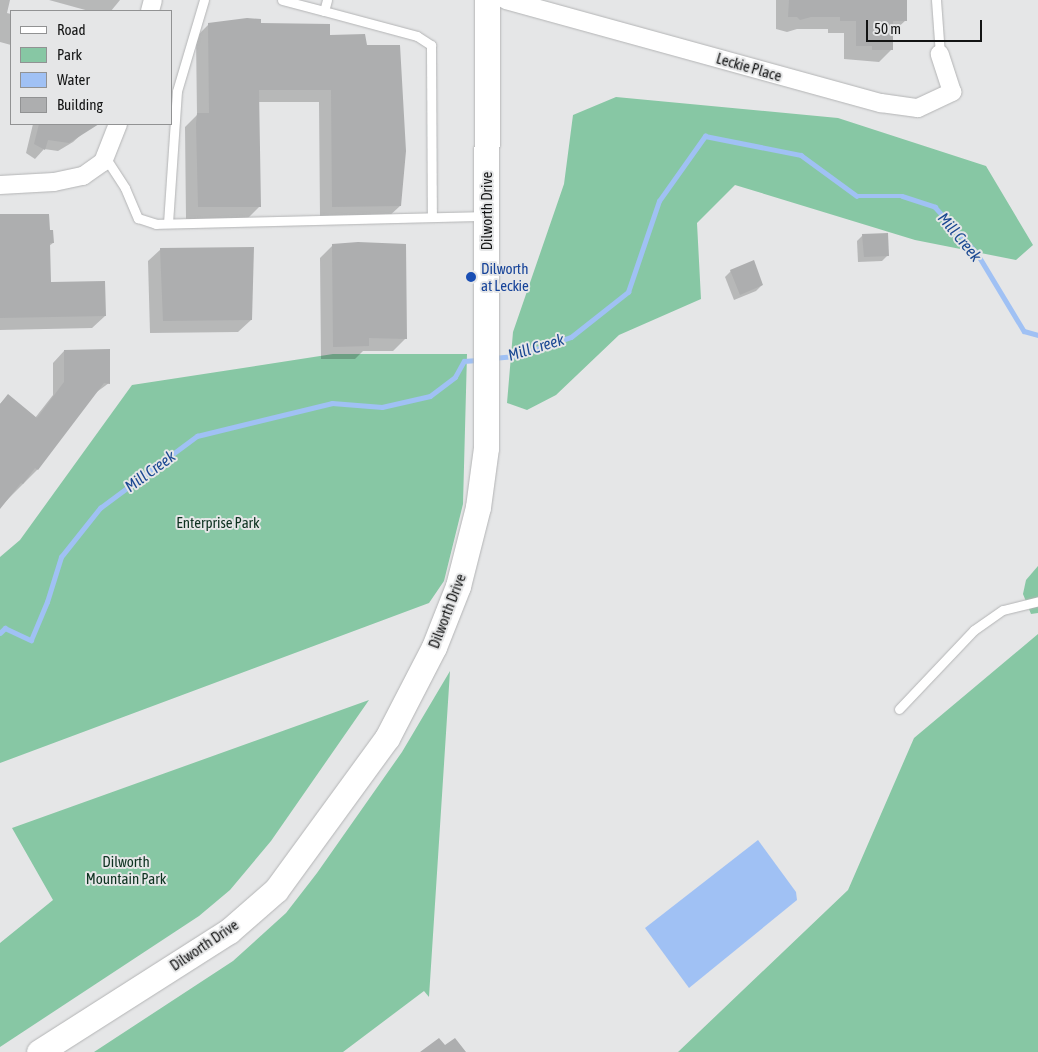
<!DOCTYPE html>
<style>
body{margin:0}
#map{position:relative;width:1038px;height:1052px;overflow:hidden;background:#e5e6e7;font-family:"Asap Condensed",sans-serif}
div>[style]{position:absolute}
.green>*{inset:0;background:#87c7a4}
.water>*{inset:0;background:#a0c1f4}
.shadow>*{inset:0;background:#0003}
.stream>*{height:4.5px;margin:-2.25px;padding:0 2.25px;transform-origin:2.25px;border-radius:2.25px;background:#a0c1f4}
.building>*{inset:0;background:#adaeaf}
.roads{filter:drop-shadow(0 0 1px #b3b4b5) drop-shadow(0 0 1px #b3b4b5)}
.lane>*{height:9px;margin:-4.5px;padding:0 4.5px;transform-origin:4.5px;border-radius:4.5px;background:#fff}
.street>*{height:18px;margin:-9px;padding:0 9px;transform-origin:9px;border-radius:9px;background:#fff}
.secondary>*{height:25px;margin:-12.5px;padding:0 12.5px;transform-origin:12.5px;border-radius:12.5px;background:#fff}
.dots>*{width:14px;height:14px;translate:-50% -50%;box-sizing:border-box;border:2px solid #e5e6e7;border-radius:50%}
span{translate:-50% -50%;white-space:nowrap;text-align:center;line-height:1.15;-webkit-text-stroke:4px #e5e6e7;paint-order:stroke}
.street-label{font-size:15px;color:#131414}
.transit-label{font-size:15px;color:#164399}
.left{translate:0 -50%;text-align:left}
.park-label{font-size:15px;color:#0d3220}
.water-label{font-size:16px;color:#1a4892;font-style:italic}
.legend{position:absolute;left:10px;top:10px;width:162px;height:115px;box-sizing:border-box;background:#e5e6e7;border:1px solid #919293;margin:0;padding:6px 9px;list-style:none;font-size:15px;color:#131414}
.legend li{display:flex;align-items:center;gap:10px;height:25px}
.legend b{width:25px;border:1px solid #919293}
.scale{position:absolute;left:866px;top:20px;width:116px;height:22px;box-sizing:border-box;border:2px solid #131414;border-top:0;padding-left:6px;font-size:15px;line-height:18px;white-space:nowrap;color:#131414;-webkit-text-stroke:4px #e5e6e7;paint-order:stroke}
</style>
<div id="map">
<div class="green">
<i style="clip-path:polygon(616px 97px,838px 118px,986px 166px,1033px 245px,1016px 260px,915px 240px,735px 185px,697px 223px,701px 299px,619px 335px,556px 395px,527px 410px,507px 403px,513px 332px,564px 184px,573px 115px)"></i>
<i style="clip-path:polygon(333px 354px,467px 354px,463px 504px,444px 581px,429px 603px,0 763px,0 557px,20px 540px,132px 385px)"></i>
<i style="clip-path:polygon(1038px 566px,1038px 613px,1031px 614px,1023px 594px,1026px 580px)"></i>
<i style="clip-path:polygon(1038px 634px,1038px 1052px,678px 1052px,848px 890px,914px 738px)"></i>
<i style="clip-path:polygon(450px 671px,429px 997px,424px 991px,343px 1052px,94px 1052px,233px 961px,286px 913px,317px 873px,402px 752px)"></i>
<i style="clip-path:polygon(369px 700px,271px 841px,230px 890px,199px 916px,0 1047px,0 943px,53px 900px,12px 828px)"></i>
</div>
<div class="water">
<i style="clip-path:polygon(758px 840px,796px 892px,797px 900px,689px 988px,645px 928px)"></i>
</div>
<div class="shadow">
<i style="clip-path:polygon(0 0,10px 0,7px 13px,11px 14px,11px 45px,0 42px)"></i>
<i style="clip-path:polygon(49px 0,120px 0,111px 11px,89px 11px)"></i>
<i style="clip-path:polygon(776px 0,906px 0,906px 20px,892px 33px,892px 49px,879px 62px,844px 59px,844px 33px,828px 33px,828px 29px,797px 29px,787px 32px,776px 29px)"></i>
<i style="clip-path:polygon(209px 24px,260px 24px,329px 36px,400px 206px,387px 218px,320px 219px,319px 102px,258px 102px,260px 206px,247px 219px,186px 219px,185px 127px,197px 115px,196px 37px)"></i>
<i style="clip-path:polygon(33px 124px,85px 124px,83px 133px,73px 142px,58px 151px,44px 149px,35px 159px,26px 153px)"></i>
<i style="clip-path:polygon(0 215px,48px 231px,53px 243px,49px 246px,50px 283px,105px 316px,92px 328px,0 330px)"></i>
<i style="clip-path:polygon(863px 235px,888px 255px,882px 261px,858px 262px,857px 241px)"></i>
<i style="clip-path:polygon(333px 245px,406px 338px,393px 351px,363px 351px,355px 359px,321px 359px,320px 258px)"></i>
<i style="clip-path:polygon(161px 249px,251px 320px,238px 332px,150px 333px,148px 261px)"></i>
<i style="clip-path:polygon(731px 271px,762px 285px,756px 291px,734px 300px,725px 277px)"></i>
<i style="clip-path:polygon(64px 351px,109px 383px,94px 394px,37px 470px,0 507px,0 404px,8px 396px,35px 418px,53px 395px,53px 363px)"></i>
</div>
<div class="stream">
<i style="left:493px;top:358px;width:23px;rotate:-5deg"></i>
<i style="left:516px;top:356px;width:58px;rotate:-19.1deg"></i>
<i style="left:571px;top:337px;width:73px;rotate:-38.3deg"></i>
<i style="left:628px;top:292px;width:96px;rotate:-71.2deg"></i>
<i style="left:659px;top:201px;width:80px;rotate:-54.7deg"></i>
<i style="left:705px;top:136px;width:98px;rotate:11.2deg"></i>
<i style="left:801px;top:155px;width:69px;rotate:36.2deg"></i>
<i style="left:857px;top:196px;width:45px"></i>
<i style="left:902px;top:196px;width:35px;rotate:18deg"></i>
<i style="left:935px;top:207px;width:62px;rotate:47.6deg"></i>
<i style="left:977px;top:253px;width:91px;rotate:58.9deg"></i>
<i style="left:1024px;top:331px;width:15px;rotate:16deg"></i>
<i style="left:0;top:633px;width:7px;rotate:-45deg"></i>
<i style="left:5px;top:628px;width:29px;rotate:25deg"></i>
<i style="left:31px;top:640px;width:41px;rotate:-67.2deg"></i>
<i style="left:47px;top:602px;width:47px;rotate:-72.7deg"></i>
<i style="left:61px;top:557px;width:63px;rotate:-51.5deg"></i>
<i style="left:100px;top:508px;width:121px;rotate:-36.6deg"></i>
<i style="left:197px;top:436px;width:139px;rotate:-13.7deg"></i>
<i style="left:332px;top:403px;width:50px;rotate:4.6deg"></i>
<i style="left:382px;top:407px;width:49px;rotate:-12.9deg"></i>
<i style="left:430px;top:396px;width:31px;rotate:-37deg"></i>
<i style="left:455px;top:377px;width:18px;rotate:-61deg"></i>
<i style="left:464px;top:361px;width:13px;rotate:-4deg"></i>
</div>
<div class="building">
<i style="clip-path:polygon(789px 0,907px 0,907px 21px,893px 21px,893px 50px,872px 50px,872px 46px,856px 46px,856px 21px,840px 21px,840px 17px,811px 17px,800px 20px,797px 17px,788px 17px)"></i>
<i style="clip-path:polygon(247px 18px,261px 19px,261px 23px,330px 24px,330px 35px,365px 34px,367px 45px,400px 45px,406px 151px,401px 206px,332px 207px,331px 90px,259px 90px,261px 207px,198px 207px,196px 124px,197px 113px,209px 113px,208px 23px)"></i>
<i style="clip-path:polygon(39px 124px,99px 124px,69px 143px,48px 140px,45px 150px,34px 144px)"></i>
<i style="clip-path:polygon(0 214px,49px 214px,50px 230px,53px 230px,54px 243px,50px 243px,51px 282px,105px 281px,106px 316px,0 318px)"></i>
<i style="clip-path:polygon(888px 233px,889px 256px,864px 257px,862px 234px)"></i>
<i style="clip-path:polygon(358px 242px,406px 244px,407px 339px,369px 338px,369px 346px,333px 347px,332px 244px)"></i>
<i style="clip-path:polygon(254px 247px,252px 320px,163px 321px,160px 248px)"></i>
<i style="clip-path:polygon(754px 260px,763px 285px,740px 295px,730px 270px)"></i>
<i style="clip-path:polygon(110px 349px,110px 384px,104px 383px,38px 470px,35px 468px,23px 484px,21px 483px,0 509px,0 404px,8px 394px,37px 418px,64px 382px,64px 350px)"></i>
<i style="clip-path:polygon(439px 1038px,445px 1045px,455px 1038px,466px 1052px,420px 1052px)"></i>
</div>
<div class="roads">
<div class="lane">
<i style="left:282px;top:0;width:43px;rotate:14.7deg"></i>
<i style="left:327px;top:0;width:11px;rotate:105deg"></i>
<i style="left:324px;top:11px;width:96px;rotate:15deg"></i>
<i style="left:417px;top:36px;width:17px;rotate:33deg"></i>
<i style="left:431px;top:45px;width:172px;rotate:89.7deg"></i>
<i style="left:936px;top:0;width:54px;rotate:85.8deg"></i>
<i style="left:105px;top:157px;width:37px;rotate:57deg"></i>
<i style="left:125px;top:188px;width:33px;rotate:67deg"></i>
<i style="left:138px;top:218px;width:19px;rotate:18deg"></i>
<i style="left:156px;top:224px;width:328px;rotate:-1.4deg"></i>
<i style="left:168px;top:223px;width:132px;rotate:-86.1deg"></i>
<i style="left:177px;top:91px;width:95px;rotate:-73.5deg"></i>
<i style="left:899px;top:709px;width:109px;rotate:-46.5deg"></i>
<i style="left:974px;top:630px;width:35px;rotate:-35deg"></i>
<i style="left:1003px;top:610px;width:36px;rotate:-14deg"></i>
</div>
<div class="street">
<i style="left:506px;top:0;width:389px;rotate:15.4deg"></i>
<i style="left:881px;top:103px;width:37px;rotate:8deg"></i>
<i style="left:918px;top:108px;width:38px;rotate:-25deg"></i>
<i style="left:952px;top:92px;width:40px;rotate:-108deg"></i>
<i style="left:150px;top:11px;width:11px;rotate:-75deg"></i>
<i style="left:0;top:185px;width:54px;rotate:-3.2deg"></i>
<i style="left:54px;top:182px;width:30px;rotate:-12deg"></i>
<i style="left:83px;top:176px;width:24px;rotate:-35deg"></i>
<i style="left:103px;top:162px;width:41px;rotate:-68.5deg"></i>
</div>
<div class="secondary">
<i style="left:39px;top:1052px;width:225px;rotate:-32.5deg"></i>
<i style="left:229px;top:931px;width:62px;rotate:-41.1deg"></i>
<i style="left:276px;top:890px;width:188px;rotate:-53.9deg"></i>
<i style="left:387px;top:738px;width:102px;rotate:-62.7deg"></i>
<i style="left:434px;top:647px;width:66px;rotate:-68.5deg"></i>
<i style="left:458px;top:586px;width:81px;rotate:-75.8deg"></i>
<i style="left:478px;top:507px;width:60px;rotate:-82.3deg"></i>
<i style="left:486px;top:448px;width:448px;rotate:-89.9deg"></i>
</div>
</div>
<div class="dots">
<i style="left:471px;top:277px;background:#1a4fb4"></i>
</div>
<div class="street-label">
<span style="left:749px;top:67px;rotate:16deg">Leckie Place</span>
<span style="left:487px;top:211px;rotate:-90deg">Dilworth Drive</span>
<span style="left:447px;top:611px;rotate:-69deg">Dilworth Drive</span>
<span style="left:204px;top:945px;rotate:-34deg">Dilworth Drive</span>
</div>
<div class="transit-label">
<span class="left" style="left:481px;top:277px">Dilworth<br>at Leckie</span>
</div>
<div class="park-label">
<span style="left:218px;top:523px">Enterprise Park</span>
<span style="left:126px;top:870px">Dilworth<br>Mountain Park</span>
</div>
<div class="water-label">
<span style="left:960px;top:237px;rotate:50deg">Mill Creek</span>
<span style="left:536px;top:347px;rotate:-17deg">Mill Creek</span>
<span style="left:150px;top:471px;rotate:-36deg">Mill Creek</span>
</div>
<ul class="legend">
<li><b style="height:6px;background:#fff"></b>Road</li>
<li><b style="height:14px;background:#87c7a4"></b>Park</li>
<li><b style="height:14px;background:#a0c1f4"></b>Water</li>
<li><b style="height:14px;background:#adaeaf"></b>Building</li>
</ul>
<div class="scale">50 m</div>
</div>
